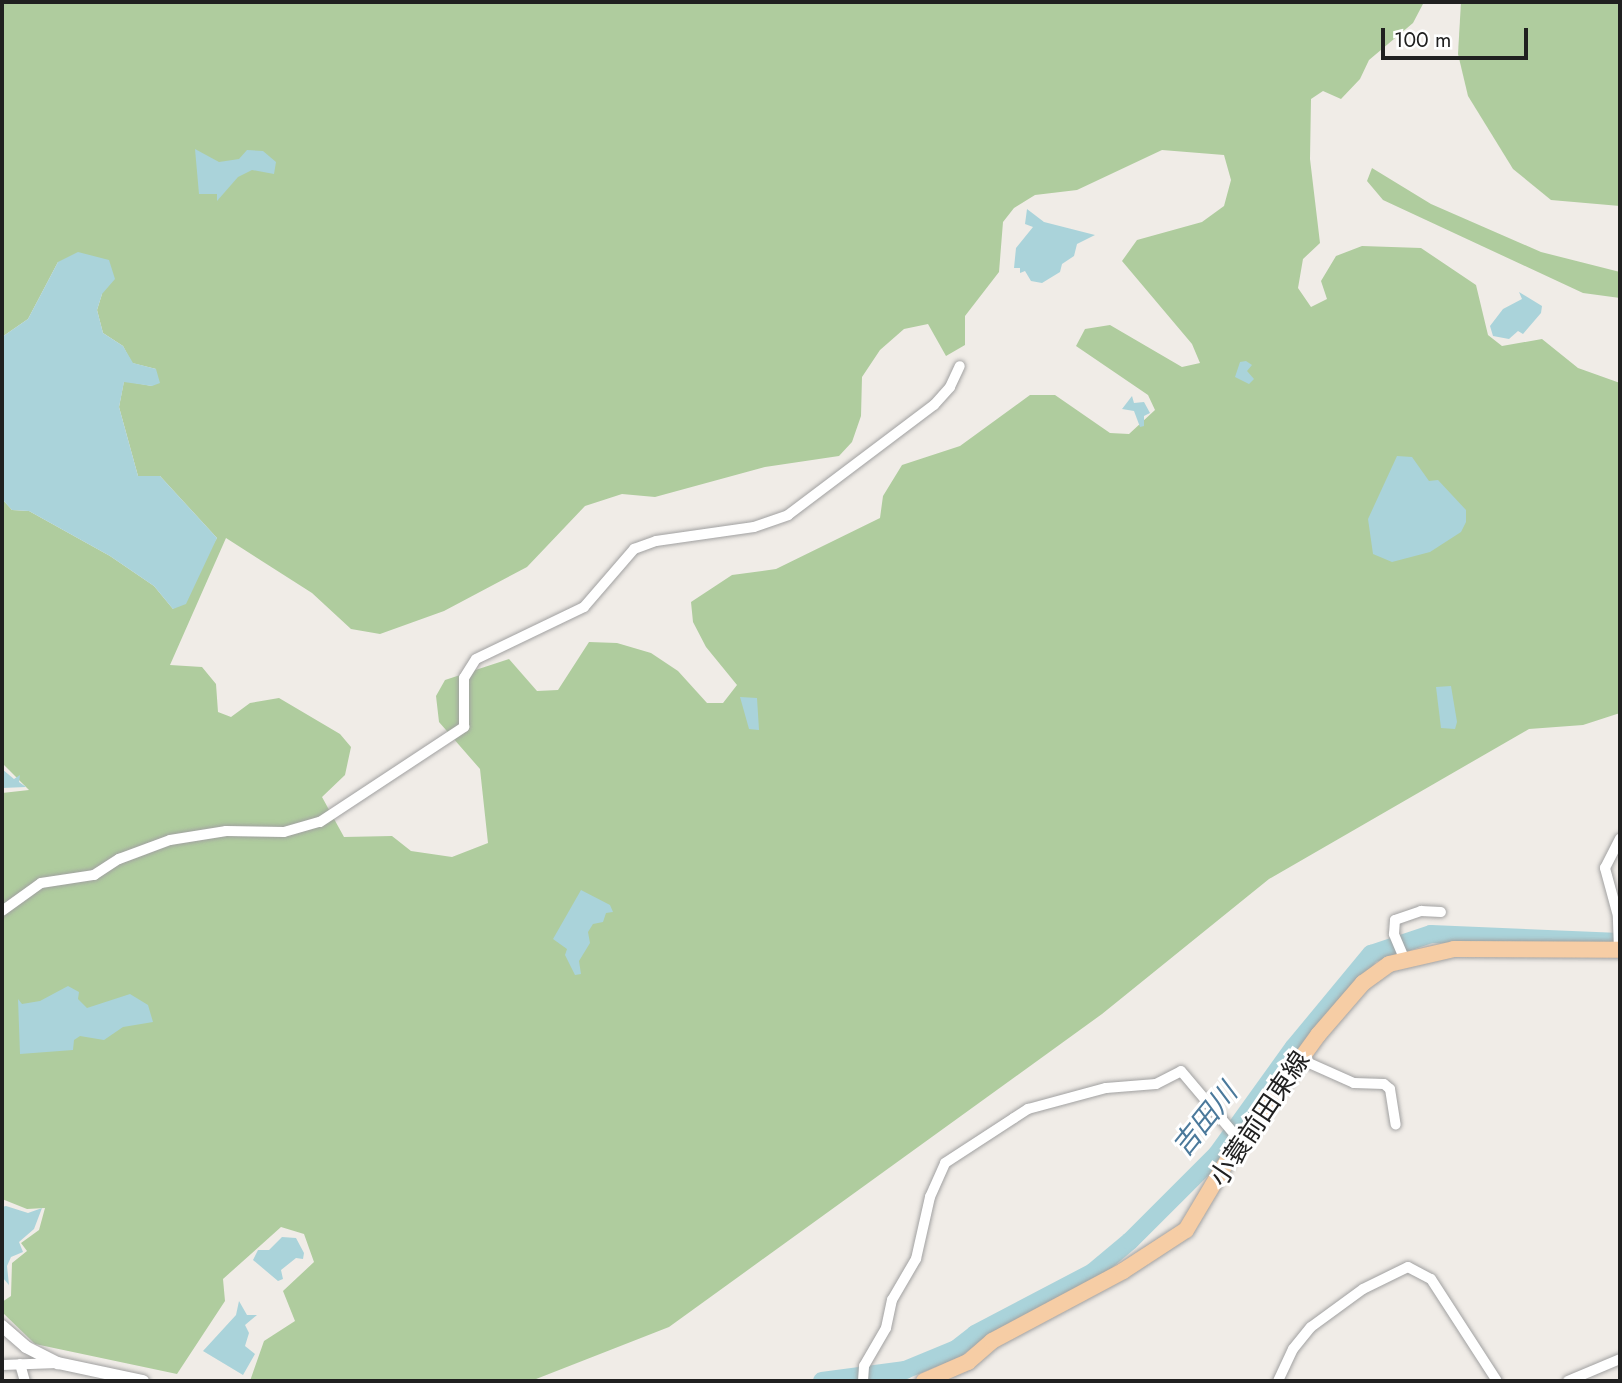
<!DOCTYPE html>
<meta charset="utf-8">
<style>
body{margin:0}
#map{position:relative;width:1622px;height:1383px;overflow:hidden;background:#f0ece7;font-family:Jost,"Noto Sans JP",sans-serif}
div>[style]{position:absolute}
.forest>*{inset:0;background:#afcc9e}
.water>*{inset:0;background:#aad3da}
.river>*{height:18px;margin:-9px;padding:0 9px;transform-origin:9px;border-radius:9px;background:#aad3da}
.roads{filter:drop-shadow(0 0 2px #a1a1a1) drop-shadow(0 0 2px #a1a1a1)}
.minor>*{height:10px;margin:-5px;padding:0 5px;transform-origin:5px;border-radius:5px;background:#fff}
.tertiary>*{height:12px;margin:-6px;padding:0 6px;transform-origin:6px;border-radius:6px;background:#fff}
.primary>*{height:16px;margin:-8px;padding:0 8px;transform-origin:8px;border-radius:8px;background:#f6cda5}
span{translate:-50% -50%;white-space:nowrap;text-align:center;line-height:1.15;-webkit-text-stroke:6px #fff;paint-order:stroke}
.street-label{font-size:26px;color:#202020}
.water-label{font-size:28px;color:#4b799b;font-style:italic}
.frame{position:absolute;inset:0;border:4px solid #202020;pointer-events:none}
.scale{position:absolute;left:1381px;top:28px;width:147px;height:32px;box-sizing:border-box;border:4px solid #202020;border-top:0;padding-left:9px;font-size:21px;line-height:24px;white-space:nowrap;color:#202020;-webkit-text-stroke:5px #fff;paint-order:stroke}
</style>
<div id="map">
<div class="forest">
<i style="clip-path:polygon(evenodd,2px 2px,1424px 2px,1413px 23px,1369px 60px,1360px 79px,1341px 99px,1323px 91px,1311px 99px,1310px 159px,1320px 243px,1303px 259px,1298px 288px,1311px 307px,1327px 299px,1321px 281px,1336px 256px,1362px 246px,1421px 248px,1476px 285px,1488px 335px,1502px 346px,1542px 339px,1578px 368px,1620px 383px,1620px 713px,1583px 725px,1529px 729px,1269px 879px,1102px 1014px,669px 1327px,531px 1381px,250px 1381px,264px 1341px,295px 1321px,283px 1291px,314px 1262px,304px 1234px,281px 1227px,223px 1279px,225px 1301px,177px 1374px,35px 1344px,2px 1312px,2px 1302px,11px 1296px,12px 1263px,27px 1251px,21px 1243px,39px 1230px,45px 1208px,27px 1209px,2px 1199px,2px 793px,29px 790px,2px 763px,2px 499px,12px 510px,29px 511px,110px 556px,154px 586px,173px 609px,217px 538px,160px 476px,138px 476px,119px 407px,124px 381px,152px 386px,156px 369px,132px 363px,123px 346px,103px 333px,97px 310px,102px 294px,58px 262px,28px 319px,2px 337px,2px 2px,1162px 150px,1224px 155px,1231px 180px,1224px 206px,1202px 222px,1137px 240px,1122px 261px,1192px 344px,1200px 363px,1182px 367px,1110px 325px,1085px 329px,1076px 346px,1148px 395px,1155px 410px,1129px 434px,1110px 433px,1055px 395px,1030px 395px,960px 446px,902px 465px,883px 496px,880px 518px,776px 569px,732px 575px,691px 602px,693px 622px,706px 647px,737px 685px,723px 703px,707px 703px,678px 671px,651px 653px,617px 643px,589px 642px,558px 690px,537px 691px,509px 659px,445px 680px,436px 696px,439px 722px,480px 769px,488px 843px,452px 857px,411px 851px,392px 836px,344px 837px,322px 797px,345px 775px,351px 747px,340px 734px,279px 698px,250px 703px,231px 717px,218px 712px,216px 684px,202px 667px,170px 665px,226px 538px,312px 593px,351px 629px,380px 634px,444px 611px,527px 567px,585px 506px,622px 494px,655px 497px,765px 467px,839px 456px,852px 442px,861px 416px,862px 377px,880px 350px,904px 329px,928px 324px,946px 356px,965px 345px,965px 316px,999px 272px,1003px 222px,1014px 208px,1035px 195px,1077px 190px,1162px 150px)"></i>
<i style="clip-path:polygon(1461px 2px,1620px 2px,1620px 206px,1551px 200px,1513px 169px,1468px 96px,1458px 54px)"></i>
<i style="clip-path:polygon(1372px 168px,1431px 204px,1541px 252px,1620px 272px,1620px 298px,1583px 293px,1383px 200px,1367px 181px)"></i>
</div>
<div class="water">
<i style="clip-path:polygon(195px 149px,219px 162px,239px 159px,247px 150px,263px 151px,276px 162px,274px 174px,252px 170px,238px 177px,217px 201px,217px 194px,199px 194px)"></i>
<i style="clip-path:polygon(1027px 209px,1044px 222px,1095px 235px,1077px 244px,1074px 256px,1062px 264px,1060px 272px,1042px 283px,1031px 281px,1025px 271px,1020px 273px,1020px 268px,1014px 268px,1016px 248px,1033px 227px,1025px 224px)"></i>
<i style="clip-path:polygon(78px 252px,109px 260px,115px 279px,102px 294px,97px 310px,103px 333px,123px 346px,133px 363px,156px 369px,160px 383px,152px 386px,124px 382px,119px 407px,138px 476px,160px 476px,217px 538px,186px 604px,173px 609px,154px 586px,110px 556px,29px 511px,12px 510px,2px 499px,2px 337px,28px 319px,58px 262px)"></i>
<i style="clip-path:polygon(1519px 292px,1542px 306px,1541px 313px,1523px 334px,1518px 331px,1509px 339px,1493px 336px,1490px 326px,1503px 309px,1522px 299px)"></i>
<i style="clip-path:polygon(1246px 361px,1252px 365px,1247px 371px,1254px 379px,1249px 384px,1235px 377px,1240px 362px)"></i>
<i style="clip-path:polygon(1132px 396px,1134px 403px,1144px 402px,1150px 413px,1144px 416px,1144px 426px,1140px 427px,1134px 411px,1122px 409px)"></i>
<i style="clip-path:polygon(1397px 456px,1412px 457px,1429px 481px,1438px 480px,1466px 510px,1466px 522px,1461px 532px,1430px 552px,1392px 562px,1373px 554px,1368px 519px)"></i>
<i style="clip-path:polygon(1451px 686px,1457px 722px,1455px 729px,1441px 728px,1436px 687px)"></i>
<i style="clip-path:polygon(740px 697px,757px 698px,759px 730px,749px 729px)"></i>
<i style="clip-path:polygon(2px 769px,14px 779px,20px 775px,19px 782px,26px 787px,2px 788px)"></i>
<i style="clip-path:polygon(581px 890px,610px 905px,613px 912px,606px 913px,603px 922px,593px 924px,588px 932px,590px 943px,579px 961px,581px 974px,575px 975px,565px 955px,567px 949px,553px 939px)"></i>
<i style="clip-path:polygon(68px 986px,79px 992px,78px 999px,87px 1008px,130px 994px,148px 1005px,153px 1022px,123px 1027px,104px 1040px,80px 1036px,74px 1040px,73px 1050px,20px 1054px,18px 999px,22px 1004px,40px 1001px)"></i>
<i style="clip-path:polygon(6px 1206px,28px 1213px,42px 1208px,34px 1229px,19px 1242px,23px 1252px,11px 1257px,7px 1266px,9px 1285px,2px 1277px,2px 1207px)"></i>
<i style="clip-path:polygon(282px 1237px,296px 1238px,304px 1253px,303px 1259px,296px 1258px,281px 1270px,283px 1279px,278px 1281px,253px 1260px,258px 1250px,269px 1250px)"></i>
<i style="clip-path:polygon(239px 1301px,247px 1315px,257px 1315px,245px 1325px,249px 1333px,245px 1346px,255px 1354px,243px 1375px,203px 1351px,236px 1315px)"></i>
</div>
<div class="river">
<i style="left:822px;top:1381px;width:84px;rotate:-7.5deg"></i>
<i style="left:905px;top:1370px;width:55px;rotate:-22.4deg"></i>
<i style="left:956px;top:1349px;width:24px;rotate:-38deg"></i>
<i style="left:975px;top:1334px;width:133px;rotate:-27.7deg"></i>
<i style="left:1093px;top:1272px;width:48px;rotate:-40deg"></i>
<i style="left:1130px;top:1241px;width:123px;rotate:-45deg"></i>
<i style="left:1217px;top:1154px;width:132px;rotate:-54.3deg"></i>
<i style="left:1294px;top:1047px;width:121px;rotate:-50.4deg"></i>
<i style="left:1371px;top:954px;width:63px;rotate:-18.4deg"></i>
<i style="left:1431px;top:934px;width:189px;rotate:2.4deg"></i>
</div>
<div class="roads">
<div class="minor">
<i style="left:2px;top:911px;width:48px;rotate:-35.7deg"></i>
<i style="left:41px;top:883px;width:54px;rotate:-8.6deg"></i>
<i style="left:94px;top:875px;width:30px;rotate:-33deg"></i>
<i style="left:119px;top:859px;width:54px;rotate:-20.4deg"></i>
<i style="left:170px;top:840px;width:57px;rotate:-9.1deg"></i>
<i style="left:226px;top:831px;width:58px;rotate:1deg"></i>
<i style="left:284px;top:832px;width:37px;rotate:-16deg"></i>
<i style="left:320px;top:822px;width:173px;rotate:-33.4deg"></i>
<i style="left:464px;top:727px;width:49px;rotate:-90deg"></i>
<i style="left:464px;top:678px;width:22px;rotate:-58deg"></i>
<i style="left:476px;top:659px;width:120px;rotate:-25.7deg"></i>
<i style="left:584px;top:607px;width:77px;rotate:-49.2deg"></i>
<i style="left:634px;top:549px;width:23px;rotate:-20deg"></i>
<i style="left:656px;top:541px;width:99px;rotate:-8.1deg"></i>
<i style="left:754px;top:527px;width:36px;rotate:-19deg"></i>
<i style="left:788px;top:515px;width:183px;rotate:-37deg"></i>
<i style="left:934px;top:405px;width:24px;rotate:-48deg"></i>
<i style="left:950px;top:387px;width:23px;rotate:-65deg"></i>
<i style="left:1619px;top:950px;width:34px;rotate:-92deg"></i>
<i style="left:1618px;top:916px;width:50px;rotate:-105.2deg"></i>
<i style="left:1605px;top:868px;width:33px;rotate:-63deg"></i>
<i style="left:1404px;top:958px;width:26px;rotate:-113deg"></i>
<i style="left:1394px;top:934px;width:14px;rotate:-86deg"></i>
<i style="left:1395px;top:920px;width:28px;rotate:-19deg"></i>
<i style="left:1421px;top:911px;width:20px;rotate:3deg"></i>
<i style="left:1300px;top:1059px;width:59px;rotate:24deg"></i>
<i style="left:1354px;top:1083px;width:30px;rotate:2deg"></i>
<i style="left:1384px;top:1084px;width:8px;rotate:40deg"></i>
<i style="left:1390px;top:1089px;width:36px;rotate:81deg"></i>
<i style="left:20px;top:1364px;width:18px;rotate:74deg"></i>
<i style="left:2px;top:1365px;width:56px;rotate:-2deg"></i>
<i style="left:863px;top:1381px;width:15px;rotate:-86deg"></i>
<i style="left:864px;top:1366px;width:44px;rotate:-59.9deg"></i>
<i style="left:886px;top:1328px;width:29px;rotate:-78deg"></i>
<i style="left:892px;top:1300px;width:48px;rotate:-59.7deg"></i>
<i style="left:916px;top:1259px;width:64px;rotate:-77.3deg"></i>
<i style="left:930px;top:1197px;width:37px;rotate:-66deg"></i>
<i style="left:945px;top:1163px;width:82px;rotate:-33.1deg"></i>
<i style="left:1014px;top:1118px;width:17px;rotate:-33deg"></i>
<i style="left:1028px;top:1109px;width:81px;rotate:-15.1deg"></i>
<i style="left:1106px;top:1088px;width:50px;rotate:-4.6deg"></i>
<i style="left:1156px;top:1084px;width:28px;rotate:-27deg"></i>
<i style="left:1181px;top:1071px;width:93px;rotate:49.8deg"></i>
<i style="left:1278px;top:1381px;width:35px;rotate:-65deg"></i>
<i style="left:1293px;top:1349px;width:28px;rotate:-51deg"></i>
<i style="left:1311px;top:1327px;width:64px;rotate:-36.2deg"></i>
<i style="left:1363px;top:1289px;width:50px;rotate:-26.1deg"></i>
<i style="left:1408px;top:1267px;width:26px;rotate:28deg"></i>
<i style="left:1431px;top:1279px;width:121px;rotate:57.1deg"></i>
<i style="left:1568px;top:1381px;width:56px;rotate:-22.9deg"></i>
</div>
<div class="tertiary">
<i style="left:2px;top:1326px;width:32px;rotate:41deg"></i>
<i style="left:26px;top:1347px;width:36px;rotate:27deg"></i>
<i style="left:58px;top:1363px;width:87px;rotate:12deg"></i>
</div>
<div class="primary">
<i style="left:924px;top:1381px;width:48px;rotate:-23.4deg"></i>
<i style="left:968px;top:1362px;width:32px;rotate:-41deg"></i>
<i style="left:992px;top:1341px;width:149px;rotate:-28.1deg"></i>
<i style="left:1123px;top:1271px;width:75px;rotate:-33.1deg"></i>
<i style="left:1186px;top:1230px;width:84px;rotate:-59.2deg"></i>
<i style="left:1229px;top:1158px;width:152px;rotate:-54.1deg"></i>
<i style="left:1318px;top:1035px;width:69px;rotate:-49.1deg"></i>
<i style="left:1363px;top:983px;width:32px;rotate:-36deg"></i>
<i style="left:1389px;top:964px;width:67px;rotate:-13deg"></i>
<i style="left:1454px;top:949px;width:166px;rotate:0.3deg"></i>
</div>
</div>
<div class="street-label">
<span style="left:1260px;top:1119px;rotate:-56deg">小蓑前田東線</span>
</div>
<div class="water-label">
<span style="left:1205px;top:1120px;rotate:-51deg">吉田川</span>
</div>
<div class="frame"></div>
<div class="scale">100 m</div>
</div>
